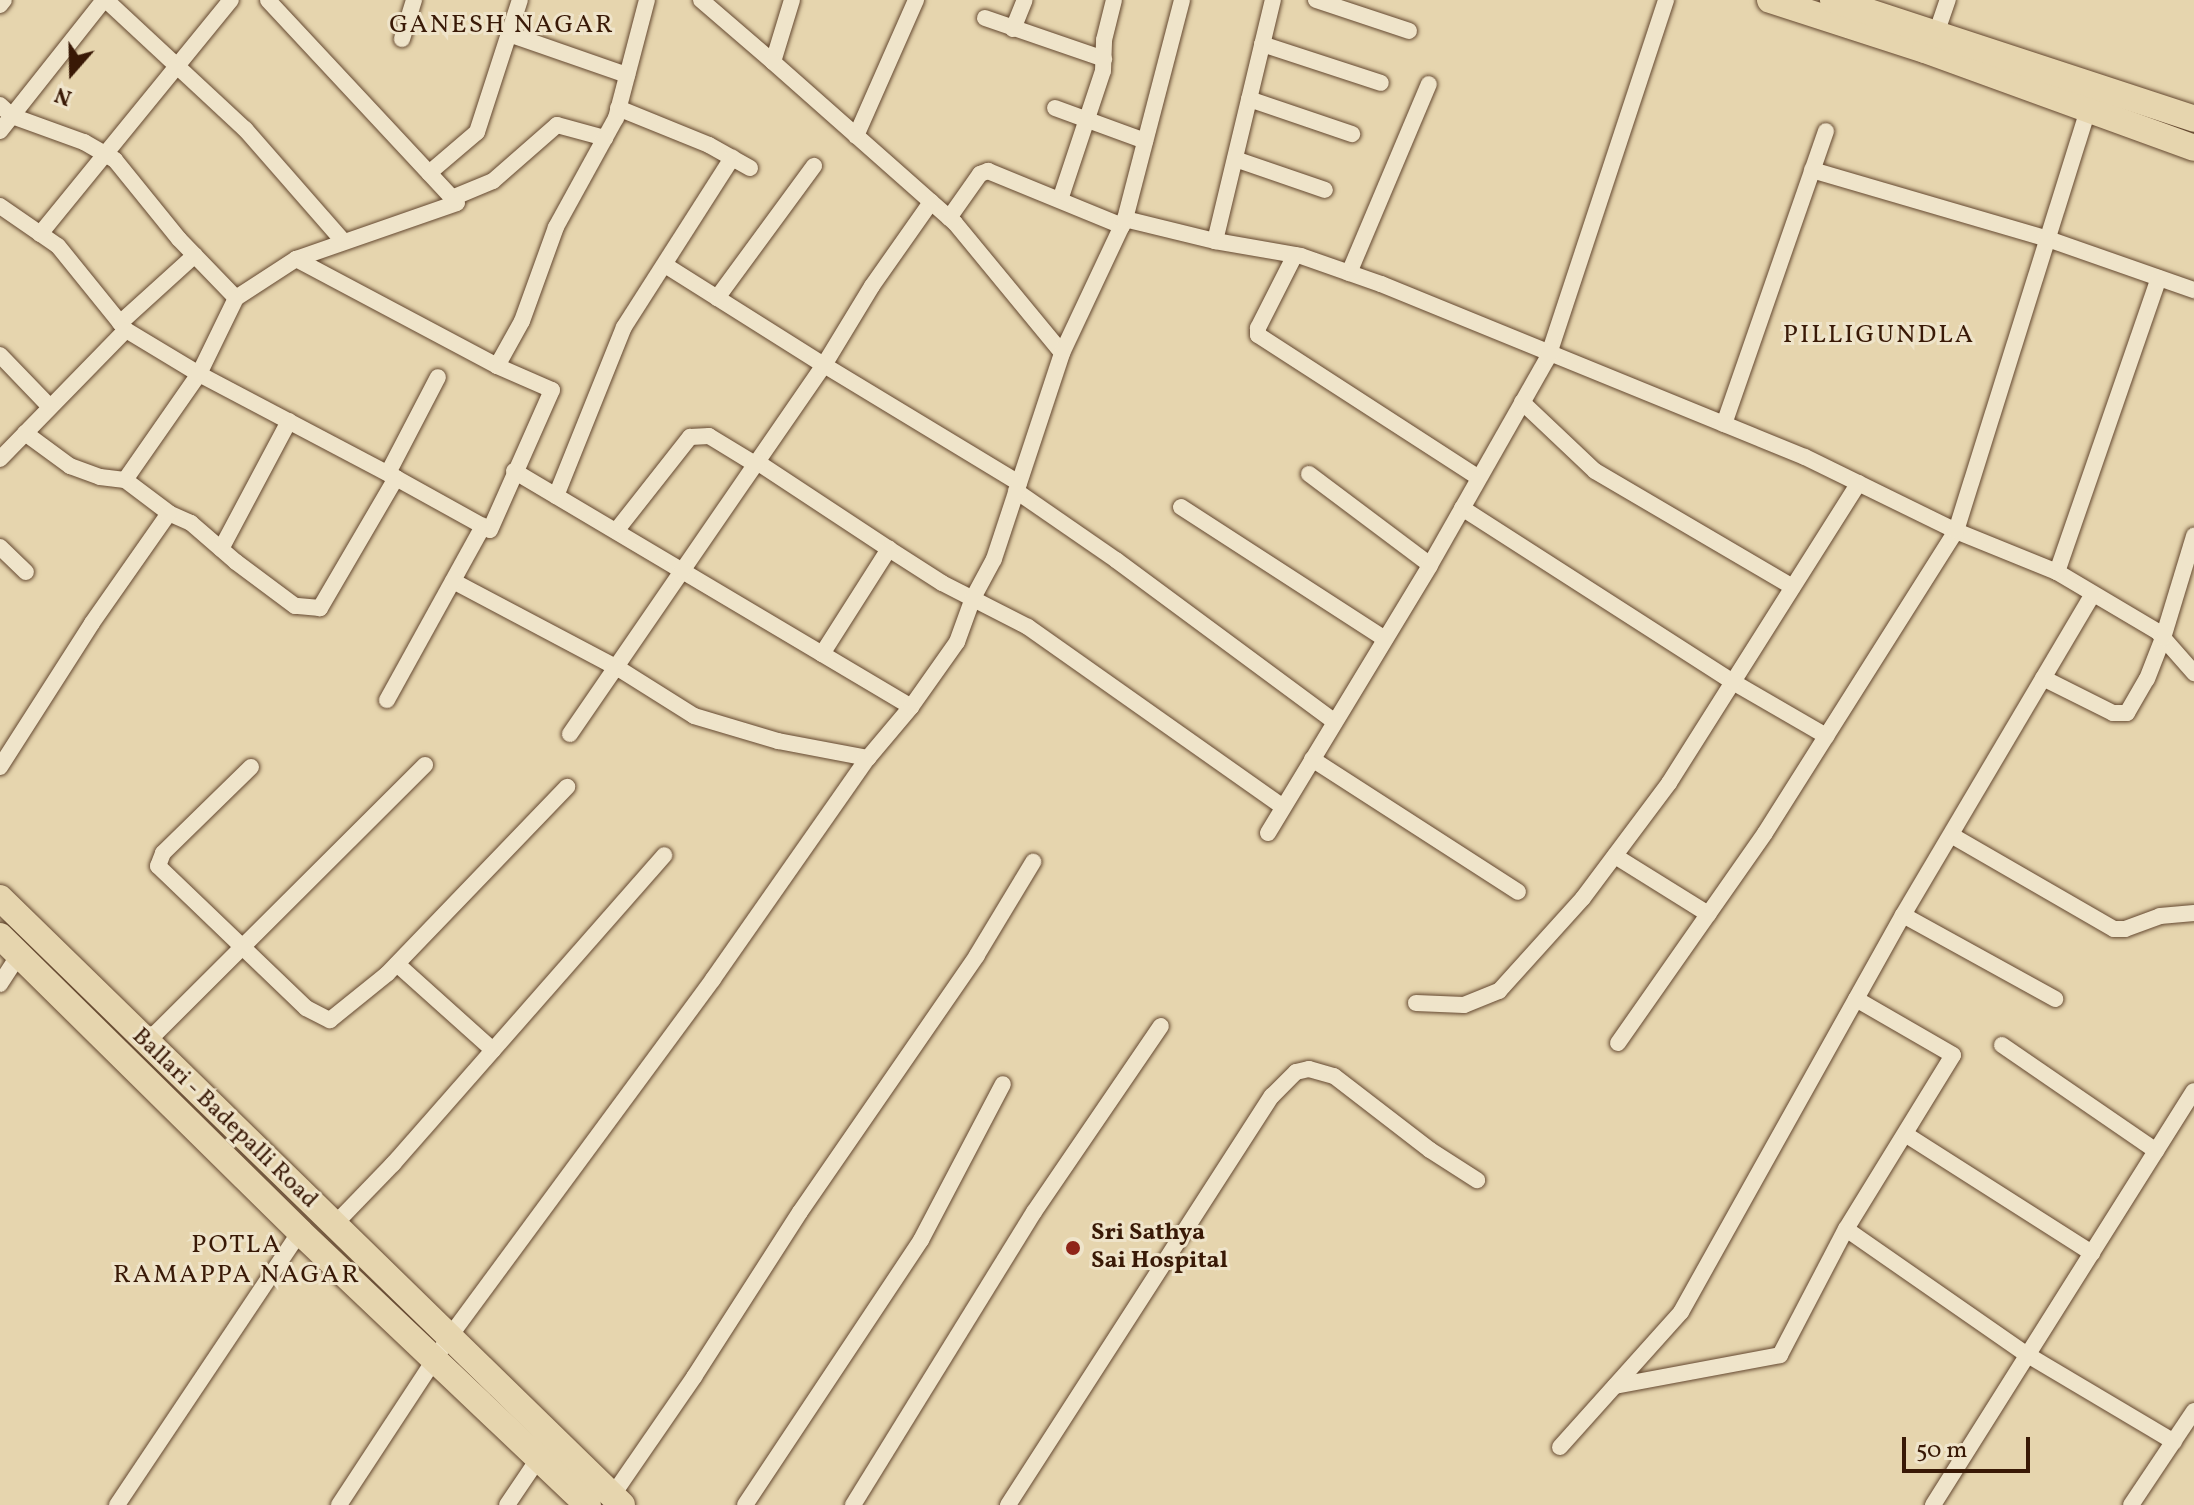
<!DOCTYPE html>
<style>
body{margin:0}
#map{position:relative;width:2194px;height:1505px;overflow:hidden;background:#e6d5ae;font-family:Vollkorn,serif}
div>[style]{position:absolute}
.roads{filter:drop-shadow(0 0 2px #644830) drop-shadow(0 0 2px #644830)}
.minor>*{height:16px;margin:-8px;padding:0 8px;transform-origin:8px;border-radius:8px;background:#efe4ca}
.trunk>*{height:26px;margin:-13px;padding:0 13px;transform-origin:13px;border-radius:13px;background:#e6d5ae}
.dots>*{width:22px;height:22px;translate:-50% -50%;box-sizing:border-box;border:4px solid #efe4ca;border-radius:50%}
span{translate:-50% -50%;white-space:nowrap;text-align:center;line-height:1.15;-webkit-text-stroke:6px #efe4ca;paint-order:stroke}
.street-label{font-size:24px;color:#391906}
.poi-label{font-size:24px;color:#391906;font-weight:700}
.left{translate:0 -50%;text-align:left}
.neighbourhood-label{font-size:26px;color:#391906;letter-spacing:2px}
.north{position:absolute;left:32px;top:32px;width:80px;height:80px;-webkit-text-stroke:6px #efe4ca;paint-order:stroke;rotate:200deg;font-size:22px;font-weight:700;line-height:32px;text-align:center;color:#391906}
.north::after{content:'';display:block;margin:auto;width:28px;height:36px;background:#391906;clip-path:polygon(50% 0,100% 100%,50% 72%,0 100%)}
.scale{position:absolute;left:1902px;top:1437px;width:128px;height:36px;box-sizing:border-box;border:4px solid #391906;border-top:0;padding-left:10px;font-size:24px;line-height:28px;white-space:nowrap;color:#391906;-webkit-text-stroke:6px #efe4ca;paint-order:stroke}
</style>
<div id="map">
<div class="roads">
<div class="minor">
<i style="left:106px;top:0;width:190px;rotate:42.9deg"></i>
<i style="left:245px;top:129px;width:149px;rotate:48.8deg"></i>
<i style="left:701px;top:0;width:95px;rotate:40.7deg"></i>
<i style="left:773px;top:62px;width:65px;rotate:-73deg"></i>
<i style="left:1316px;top:0;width:98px;rotate:18.4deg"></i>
<i style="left:0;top:5px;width:6px;rotate:-51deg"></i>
<i style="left:985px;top:18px;width:126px;rotate:19deg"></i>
<i style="left:1013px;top:29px;width:31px;rotate:-68deg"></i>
<i style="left:509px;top:34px;width:125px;rotate:19.2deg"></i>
<i style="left:1936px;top:34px;width:36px;rotate:-71deg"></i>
<i style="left:402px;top:39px;width:41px;rotate:-72.9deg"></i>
<i style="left:1262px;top:44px;width:125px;rotate:18.1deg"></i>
<i style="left:773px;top:62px;width:243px;rotate:41.5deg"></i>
<i style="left:955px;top:223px;width:168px;rotate:50.5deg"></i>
<i style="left:1249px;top:99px;width:109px;rotate:18.8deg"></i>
<i style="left:0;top:105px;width:16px;rotate:43deg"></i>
<i style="left:12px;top:116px;width:77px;rotate:19.9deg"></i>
<i style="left:84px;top:142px;width:36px;rotate:30deg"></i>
<i style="left:115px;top:160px;width:102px;rotate:51deg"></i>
<i style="left:179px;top:239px;width:82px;rotate:46deg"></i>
<i style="left:618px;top:108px;width:98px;rotate:22.1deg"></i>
<i style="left:709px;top:145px;width:47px;rotate:29.3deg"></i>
<i style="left:1055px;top:108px;width:96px;rotate:20.1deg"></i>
<i style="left:0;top:131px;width:167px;rotate:-51.6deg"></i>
<i style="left:856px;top:136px;width:149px;rotate:-66.2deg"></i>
<i style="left:1235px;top:159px;width:95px;rotate:19deg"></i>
<i style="left:1812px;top:170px;width:246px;rotate:16.3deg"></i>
<i style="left:2048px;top:239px;width:155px;rotate:19.3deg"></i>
<i style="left:429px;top:173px;width:63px;rotate:-40.5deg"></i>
<i style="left:477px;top:132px;width:139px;rotate:-72deg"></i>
<i style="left:452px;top:198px;width:44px;rotate:-22.5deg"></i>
<i style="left:493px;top:181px;width:85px;rotate:-41.2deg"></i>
<i style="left:557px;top:125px;width:50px;rotate:15.2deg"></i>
<i style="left:1060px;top:200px;width:136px;rotate:-71.6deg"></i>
<i style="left:1103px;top:71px;width:31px;rotate:-88deg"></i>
<i style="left:1104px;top:40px;width:41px;rotate:-76deg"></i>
<i style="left:0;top:206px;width:70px;rotate:34.6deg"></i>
<i style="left:58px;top:246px;width:108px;rotate:51deg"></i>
<i style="left:126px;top:330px;width:85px;rotate:31.1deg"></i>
<i style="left:199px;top:374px;width:223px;rotate:27.8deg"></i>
<i style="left:396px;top:478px;width:151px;rotate:120.3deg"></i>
<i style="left:320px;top:608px;width:25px;rotate:-175deg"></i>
<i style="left:295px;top:606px;width:74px;rotate:-143.3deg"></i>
<i style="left:236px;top:562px;width:60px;rotate:-139.1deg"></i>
<i style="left:191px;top:523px;width:24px;rotate:-156deg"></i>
<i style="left:949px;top:218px;width:54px;rotate:-54.8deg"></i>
<i style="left:980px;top:174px;width:9px;rotate:-21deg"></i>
<i style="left:988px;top:171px;width:145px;rotate:22.3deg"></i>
<i style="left:1125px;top:219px;width:93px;rotate:13.7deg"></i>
<i style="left:1215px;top:241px;width:248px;rotate:-76.5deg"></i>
<i style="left:40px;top:234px;width:302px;rotate:-50.8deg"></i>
<i style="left:1215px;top:241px;width:87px;rotate:9.9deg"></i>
<i style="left:1301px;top:256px;width:85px;rotate:19.3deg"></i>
<i style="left:1381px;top:284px;width:458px;rotate:22.2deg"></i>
<i style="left:1805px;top:457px;width:168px;rotate:26.1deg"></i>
<i style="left:1956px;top:531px;width:109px;rotate:22.1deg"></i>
<i style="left:2057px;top:572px;width:117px;rotate:30.7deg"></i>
<i style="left:2158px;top:632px;width:55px;rotate:48.7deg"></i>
<i style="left:1295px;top:255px;width:82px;rotate:116.9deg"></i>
<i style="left:1258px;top:328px;width:7px;rotate:90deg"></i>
<i style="left:1258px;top:335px;width:263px;rotate:32.9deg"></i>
<i style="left:296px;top:259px;width:228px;rotate:28deg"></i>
<i style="left:497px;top:366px;width:51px;rotate:-60.9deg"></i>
<i style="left:522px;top:321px;width:100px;rotate:-70.1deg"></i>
<i style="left:556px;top:227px;width:124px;rotate:-61.2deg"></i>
<i style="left:616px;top:118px;width:122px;rotate:-75.3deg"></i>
<i style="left:665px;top:265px;width:188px;rotate:32.2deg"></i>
<i style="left:824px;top:365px;width:92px;rotate:-58.7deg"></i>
<i style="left:872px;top:286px;width:103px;rotate:-54.9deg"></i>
<i style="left:1349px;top:273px;width:205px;rotate:-67.1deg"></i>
<i style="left:717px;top:298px;width:164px;rotate:-53.7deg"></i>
<i style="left:120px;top:323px;width:101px;rotate:-42.2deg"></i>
<i style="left:0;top:355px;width:72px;rotate:46.1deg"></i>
<i style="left:1522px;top:402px;width:100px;rotate:43.4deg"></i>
<i style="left:1595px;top:471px;width:229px;rotate:30.4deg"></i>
<i style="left:1724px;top:424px;width:310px;rotate:-70.8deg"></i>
<i style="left:25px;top:433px;width:56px;rotate:36.3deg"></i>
<i style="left:70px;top:466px;width:32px;rotate:20deg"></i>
<i style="left:100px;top:477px;width:25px;rotate:7deg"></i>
<i style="left:0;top:459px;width:180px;rotate:-45.7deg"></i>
<i style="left:514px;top:471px;width:462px;rotate:30.7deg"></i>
<i style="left:388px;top:473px;width:108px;rotate:-62.5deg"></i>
<i style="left:1309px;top:474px;width:151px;rotate:36.9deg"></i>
<i style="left:396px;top:478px;width:107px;rotate:29deg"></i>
<i style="left:490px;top:530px;width:153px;rotate:-66.1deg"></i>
<i style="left:552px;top:390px;width:60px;rotate:-156.4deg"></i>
<i style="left:1016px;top:491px;width:121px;rotate:34.6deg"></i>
<i style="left:1116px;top:560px;width:272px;rotate:36.5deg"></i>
<i style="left:556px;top:496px;width:182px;rotate:-68.1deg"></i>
<i style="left:624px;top:327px;width:201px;rotate:-57.4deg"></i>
<i style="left:1181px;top:507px;width:243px;rotate:32.9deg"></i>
<i style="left:1462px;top:508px;width:322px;rotate:32.7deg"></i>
<i style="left:1733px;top:682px;width:108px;rotate:30.1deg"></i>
<i style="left:616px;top:531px;width:120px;rotate:-51.8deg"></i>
<i style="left:690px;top:437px;width:19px;rotate:-3deg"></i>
<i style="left:709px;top:436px;width:54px;rotate:31.3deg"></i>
<i style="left:0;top:547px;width:36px;rotate:44deg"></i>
<i style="left:221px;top:549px;width:145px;rotate:-62deg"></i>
<i style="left:889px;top:549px;width:158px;rotate:-146.6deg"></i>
<i style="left:757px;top:462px;width:118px;rotate:-55.4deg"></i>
<i style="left:824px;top:365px;width:228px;rotate:31.2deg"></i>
<i style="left:2057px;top:572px;width:311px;rotate:-70.9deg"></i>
<i style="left:453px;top:581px;width:190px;rotate:27.9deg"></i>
<i style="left:621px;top:670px;width:86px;rotate:32.2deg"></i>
<i style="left:694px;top:716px;width:88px;rotate:16.6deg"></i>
<i style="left:778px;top:741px;width:92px;rotate:10.7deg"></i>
<i style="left:822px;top:654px;width:125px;rotate:-57.5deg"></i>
<i style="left:889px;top:549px;width:63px;rotate:32.7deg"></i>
<i style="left:942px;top:583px;width:97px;rotate:27.1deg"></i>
<i style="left:1028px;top:627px;width:312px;rotate:35.2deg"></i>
<i style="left:2043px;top:678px;width:78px;rotate:26.6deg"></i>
<i style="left:2113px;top:713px;width:14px"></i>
<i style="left:2127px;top:713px;width:39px;rotate:-60deg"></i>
<i style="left:2147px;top:679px;width:44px;rotate:-68.7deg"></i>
<i style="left:2163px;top:638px;width:107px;rotate:-73.1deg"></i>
<i style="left:387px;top:700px;width:199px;rotate:-61.1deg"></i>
<i style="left:570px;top:734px;width:330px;rotate:-55.5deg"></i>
<i style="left:1312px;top:759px;width:245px;rotate:32.8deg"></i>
<i style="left:0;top:767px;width:171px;rotate:-57.4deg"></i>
<i style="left:92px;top:623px;width:134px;rotate:-55deg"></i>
<i style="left:169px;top:513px;width:55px;rotate:-143.1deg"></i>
<i style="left:125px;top:480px;width:129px;rotate:-55.1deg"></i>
<i style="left:199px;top:374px;width:85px;rotate:-64deg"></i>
<i style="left:236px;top:298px;width:72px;rotate:-33deg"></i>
<i style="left:296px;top:259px;width:170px;rotate:-19.2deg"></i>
<i style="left:457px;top:203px;width:277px;rotate:-133deg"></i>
<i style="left:251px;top:767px;width:123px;rotate:135.7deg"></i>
<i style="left:163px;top:853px;width:14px;rotate:111deg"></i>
<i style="left:158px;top:866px;width:205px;rotate:43.8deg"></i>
<i style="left:306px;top:1008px;width:27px;rotate:27deg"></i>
<i style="left:330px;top:1020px;width:73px;rotate:-38.9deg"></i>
<i style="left:387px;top:974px;width:260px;rotate:-46.1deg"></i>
<i style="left:1268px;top:833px;width:313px;rotate:-58.8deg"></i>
<i style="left:1430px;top:565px;width:239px;rotate:-60.4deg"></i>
<i style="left:1548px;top:357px;width:376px;rotate:-71.7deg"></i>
<i style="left:1951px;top:835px;width:188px;rotate:30deg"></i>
<i style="left:2114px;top:929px;width:11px"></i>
<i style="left:2125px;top:929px;width:37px;rotate:-20deg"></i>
<i style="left:2160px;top:916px;width:34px;rotate:-5deg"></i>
<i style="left:1615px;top:856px;width:110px;rotate:31.9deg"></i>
<i style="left:1903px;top:915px;width:174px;rotate:28.9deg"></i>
<i style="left:397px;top:964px;width:129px;rotate:41.9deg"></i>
<i style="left:0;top:984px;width:35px;rotate:-57deg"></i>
<i style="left:1416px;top:1003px;width:48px;rotate:2.4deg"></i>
<i style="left:1464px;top:1005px;width:38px;rotate:-22deg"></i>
<i style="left:1499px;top:991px;width:125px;rotate:-47.9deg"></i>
<i style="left:1583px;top:898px;width:144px;rotate:-53.2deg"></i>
<i style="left:1669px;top:783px;width:355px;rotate:-57.7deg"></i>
<i style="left:146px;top:1043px;width:394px;rotate:-44.9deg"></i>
<i style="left:1618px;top:1043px;width:256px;rotate:-55deg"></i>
<i style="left:1765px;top:833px;width:357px;rotate:-57.7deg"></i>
<i style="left:1956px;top:531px;width:448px;rotate:-72.6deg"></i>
<i style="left:2002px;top:1045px;width:187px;rotate:34.5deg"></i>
<i style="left:1905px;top:1134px;width:222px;rotate:32.5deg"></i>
<i style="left:334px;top:1225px;width:85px;rotate:-46deg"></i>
<i style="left:393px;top:1164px;width:411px;rotate:-48.7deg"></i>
<i style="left:1846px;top:1229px;width:219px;rotate:34.8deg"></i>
<i style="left:2026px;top:1354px;width:172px;rotate:30.7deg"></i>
<i style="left:1615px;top:1386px;width:168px;rotate:-10.6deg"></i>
<i style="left:1780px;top:1355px;width:142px;rotate:-62.4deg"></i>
<i style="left:1846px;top:1229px;width:204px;rotate:-58.4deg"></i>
<i style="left:1953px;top:1055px;width:112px;rotate:-150deg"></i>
<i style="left:1560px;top:1447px;width:181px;rotate:-48.1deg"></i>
<i style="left:1681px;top:1312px;width:455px;rotate:-60.8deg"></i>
<i style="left:1903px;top:915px;width:373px;rotate:-59.4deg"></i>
<i style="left:612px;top:1496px;width:145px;rotate:-55.4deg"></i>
<i style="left:694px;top:1377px;width:196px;rotate:-57.3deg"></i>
<i style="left:800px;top:1212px;width:312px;rotate:-55.4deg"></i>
<i style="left:977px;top:955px;width:109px;rotate:-58.9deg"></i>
<i style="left:117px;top:1505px;width:329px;rotate:-56.2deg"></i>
<i style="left:339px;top:1505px;width:202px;rotate:-56.7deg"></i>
<i style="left:450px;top:1336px;width:443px;rotate:-53.6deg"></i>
<i style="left:713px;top:979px;width:270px;rotate:-55deg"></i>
<i style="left:868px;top:758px;width:67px;rotate:-49.9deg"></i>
<i style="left:911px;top:707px;width:80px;rotate:-54.7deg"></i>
<i style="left:957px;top:642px;width:47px;rotate:-70deg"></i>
<i style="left:973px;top:598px;width:44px;rotate:-61.7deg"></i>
<i style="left:994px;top:559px;width:217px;rotate:-71.7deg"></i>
<i style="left:1062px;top:353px;width:148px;rotate:-64.8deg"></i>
<i style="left:1125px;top:219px;width:226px;rotate:-75.4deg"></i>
<i style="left:507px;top:1505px;width:55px;rotate:-56deg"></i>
<i style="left:745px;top:1505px;width:318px;rotate:-56.4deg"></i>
<i style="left:921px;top:1240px;width:176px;rotate:-62.3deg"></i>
<i style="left:853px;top:1505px;width:344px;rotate:-58.3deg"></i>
<i style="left:1034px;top:1212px;width:225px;rotate:-55.7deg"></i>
<i style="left:1008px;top:1505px;width:487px;rotate:-57.2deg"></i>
<i style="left:1272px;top:1096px;width:34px;rotate:-45deg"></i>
<i style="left:1296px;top:1072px;width:13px;rotate:-13deg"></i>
<i style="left:1309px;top:1069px;width:26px;rotate:16deg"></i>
<i style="left:1334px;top:1076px;width:121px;rotate:37.6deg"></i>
<i style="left:1430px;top:1150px;width:56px;rotate:32.6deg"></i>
<i style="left:1933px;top:1505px;width:489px;rotate:-57.8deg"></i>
<i style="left:2131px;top:1505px;width:113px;rotate:-56.2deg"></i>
</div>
<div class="trunk">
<i style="left:1770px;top:0;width:163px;rotate:17.9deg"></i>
<i style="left:1925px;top:50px;width:286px;rotate:20deg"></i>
<i style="left:1833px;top:0;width:380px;rotate:18.2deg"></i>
<i style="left:0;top:898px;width:869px;rotate:44.3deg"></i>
<i style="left:0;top:936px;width:421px;rotate:44.6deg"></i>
<i style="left:300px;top:1232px;width:397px;rotate:43.5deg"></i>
</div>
</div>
<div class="dots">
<i style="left:1073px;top:1248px;background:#8f2418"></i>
</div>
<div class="street-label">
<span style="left:224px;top:1119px;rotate:44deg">Ballari - Badepalli Road</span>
</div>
<div class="poi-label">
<span class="left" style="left:1091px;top:1248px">Sri Sathya<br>Sai Hospital</span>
</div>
<div class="neighbourhood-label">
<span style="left:502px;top:26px">GANESH NAGAR</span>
<span style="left:1879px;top:336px">PILLIGUNDLA</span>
<span style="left:237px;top:1261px">POTLA<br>RAMAPPA NAGAR</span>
</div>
<div class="north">N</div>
<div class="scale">50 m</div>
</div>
